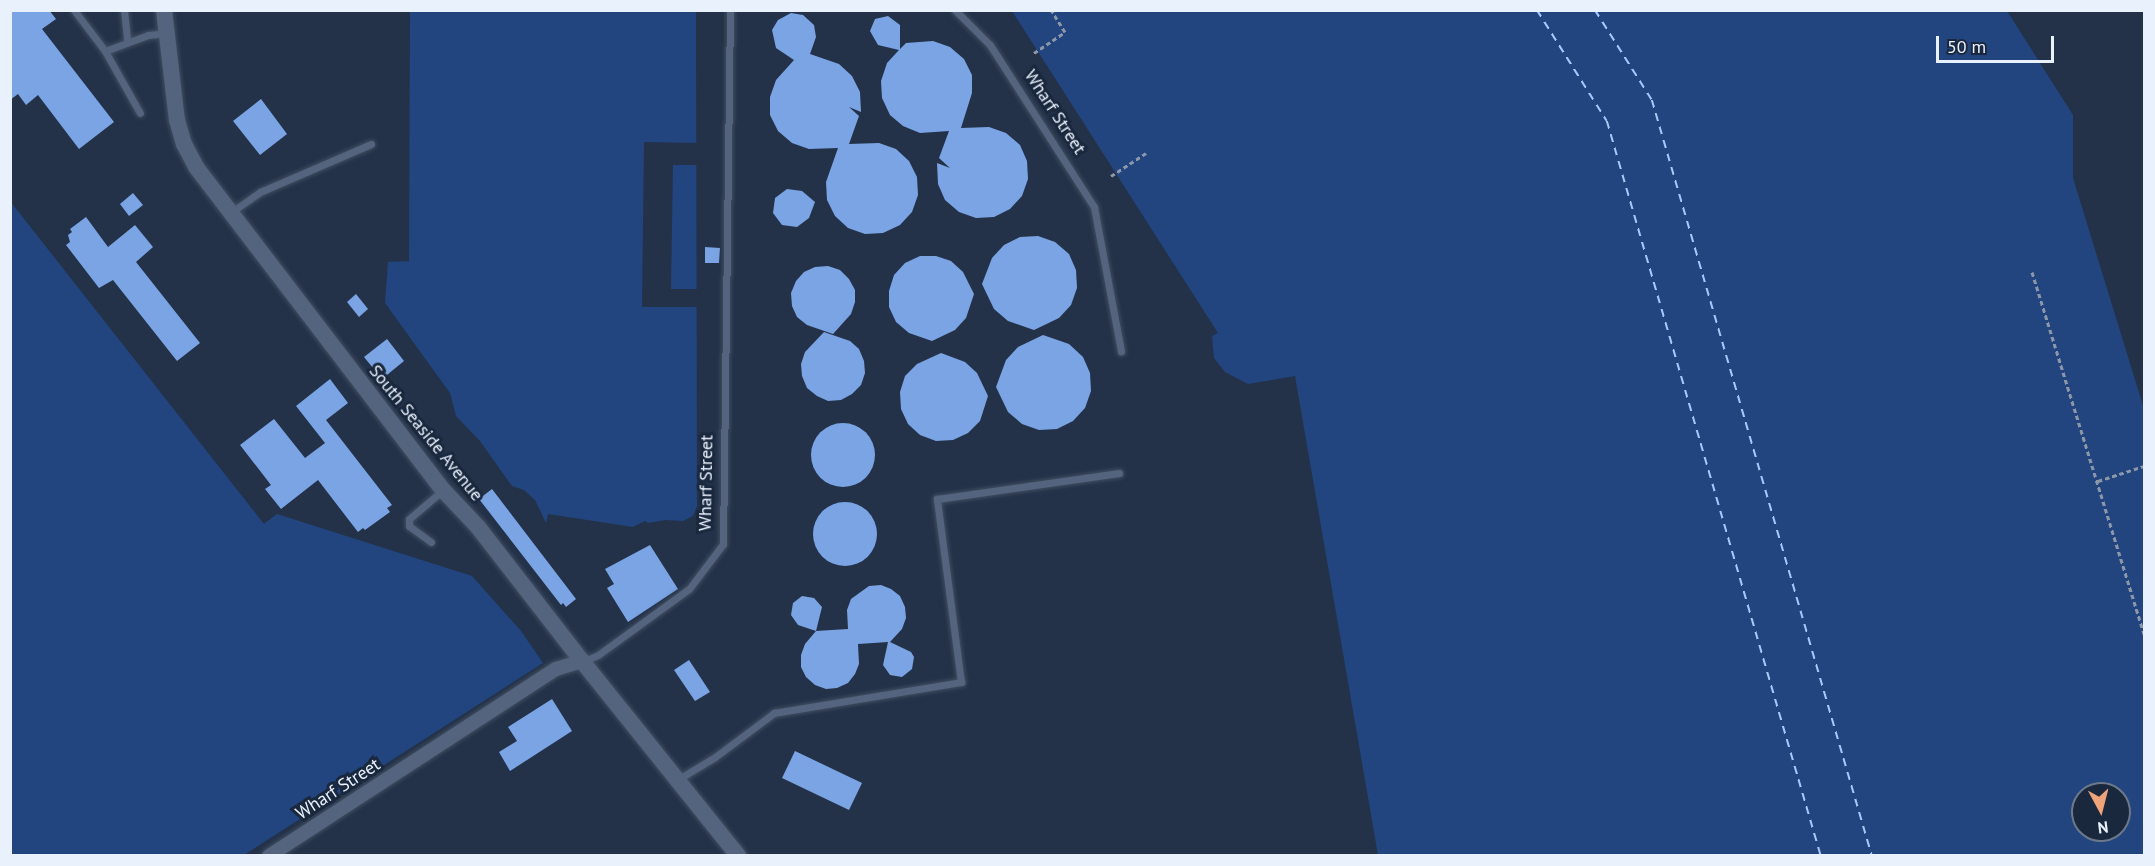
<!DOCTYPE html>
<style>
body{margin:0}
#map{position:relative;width:2155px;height:866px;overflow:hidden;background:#233249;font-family:"PT Sans",sans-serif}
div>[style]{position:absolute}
.water>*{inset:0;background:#22457f}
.pier>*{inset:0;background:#233249}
.ferry>*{height:1.5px;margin-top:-0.75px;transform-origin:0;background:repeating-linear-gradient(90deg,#a9c9fd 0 8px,transparent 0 14px)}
.building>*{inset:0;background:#7ba4e5}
.round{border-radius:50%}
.path>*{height:3px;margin-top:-1.5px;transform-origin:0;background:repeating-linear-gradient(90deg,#8c98a9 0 4.5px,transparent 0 7.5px)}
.roads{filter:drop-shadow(0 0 2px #414d60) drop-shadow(0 0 2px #414d60)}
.service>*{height:7px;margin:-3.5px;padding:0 3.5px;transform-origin:3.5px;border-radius:3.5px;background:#54647e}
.minor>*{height:14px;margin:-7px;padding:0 7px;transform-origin:7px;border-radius:7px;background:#54647e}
.tertiary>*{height:16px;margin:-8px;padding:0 8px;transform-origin:8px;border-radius:8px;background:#54647e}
span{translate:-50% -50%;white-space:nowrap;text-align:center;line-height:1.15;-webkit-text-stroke:6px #1a283e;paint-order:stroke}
.street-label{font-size:18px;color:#e9f1fd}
.frame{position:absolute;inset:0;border:12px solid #e9f1fd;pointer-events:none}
.north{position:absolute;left:2071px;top:782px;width:60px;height:60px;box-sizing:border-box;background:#1a283e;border:2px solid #6d788a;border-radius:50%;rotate:173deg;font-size:16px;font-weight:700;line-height:24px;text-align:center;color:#e9f1fd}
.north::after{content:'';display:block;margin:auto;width:21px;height:27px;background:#efa378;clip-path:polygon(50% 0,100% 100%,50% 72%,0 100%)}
.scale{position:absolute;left:1936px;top:36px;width:118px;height:27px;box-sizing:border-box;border:3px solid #e9f1fd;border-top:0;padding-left:8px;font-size:18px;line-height:21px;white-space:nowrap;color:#e9f1fd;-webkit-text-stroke:4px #1a283e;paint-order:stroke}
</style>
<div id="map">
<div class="water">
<i style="clip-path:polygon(410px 11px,696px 11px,697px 506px,693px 516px,683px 521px,665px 520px,648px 523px,645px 521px,633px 527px,548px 514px,546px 523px,535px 500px,524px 490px,512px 486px,480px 441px,456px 416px,450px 393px,385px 303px,388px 262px,409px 261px)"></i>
<i style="clip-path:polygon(evenodd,1012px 11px,2007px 11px,2073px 115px,2073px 178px,2144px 409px,2144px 855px,1378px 855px,1295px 376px,1248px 384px,1225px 372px,1214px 358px,1212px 336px,1218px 333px,1012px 11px,2083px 794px,2119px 794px,2119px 830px,2083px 830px,2083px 794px)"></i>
<i style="clip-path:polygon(10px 201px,264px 524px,277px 514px,472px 576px,521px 631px,543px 663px,244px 855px,11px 855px)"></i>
</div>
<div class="pier">
<i style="clip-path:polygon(644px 142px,699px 143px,699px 165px,673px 165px,671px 289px,699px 289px,699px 307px,642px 307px)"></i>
</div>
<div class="ferry">
<i style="left:1537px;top:10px;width:131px;rotate:57.8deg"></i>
<i style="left:1607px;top:121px;width:766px;rotate:73.77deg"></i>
<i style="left:1595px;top:10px;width:107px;rotate:57.7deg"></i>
<i style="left:1652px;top:100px;width:787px;rotate:73.77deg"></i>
</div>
<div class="building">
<i style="clip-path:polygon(10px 10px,49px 10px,56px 19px,42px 29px,114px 122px,79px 149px,38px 95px,26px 105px,18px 94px,10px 100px)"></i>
<i style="clip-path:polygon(791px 13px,803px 15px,814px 25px,816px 37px,810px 54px,839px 64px,852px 76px,860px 92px,861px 112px,849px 107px,859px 116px,849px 144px,879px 143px,896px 149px,909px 161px,917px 177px,918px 195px,912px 212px,900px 225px,883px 233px,865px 234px,848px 228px,835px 216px,827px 200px,826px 182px,838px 148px,809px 149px,792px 143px,778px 131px,770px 115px,770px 97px,776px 80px,794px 60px,776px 48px,772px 30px,778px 20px)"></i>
<i style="clip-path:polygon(888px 16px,900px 25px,900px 49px,906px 43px,933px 41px,950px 47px,964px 59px,972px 75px,972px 93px,961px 128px,989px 127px,1006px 133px,1020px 145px,1027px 161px,1028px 179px,1022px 196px,1010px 209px,994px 217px,976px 218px,959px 212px,945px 200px,938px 184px,937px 163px,950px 168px,939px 158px,949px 131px,920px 133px,903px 126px,890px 115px,882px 98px,881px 81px,887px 63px,899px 50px,878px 45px,870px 31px,875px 19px)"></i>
<i style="clip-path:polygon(261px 99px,287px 134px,260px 155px,233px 121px)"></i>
<i style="clip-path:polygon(787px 189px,802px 191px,815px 202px,809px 218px,797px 227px,782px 225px,773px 213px,775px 198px)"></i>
<i style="clip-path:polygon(133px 193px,143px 205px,129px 216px,120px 204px)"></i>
<i style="clip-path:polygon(86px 217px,108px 247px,135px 225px,153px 247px,136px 262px,200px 343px,177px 361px,113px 280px,99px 288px,66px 245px,70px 242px,68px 235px,72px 232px,70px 229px)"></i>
<i style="clip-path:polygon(1038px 236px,1055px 242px,1069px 254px,1076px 270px,1077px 288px,1071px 305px,1059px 318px,1034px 330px,1008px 321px,994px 309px,982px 284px,992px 258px,1004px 245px,1020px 237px)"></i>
<i style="clip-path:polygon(705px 247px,720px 248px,719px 263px,705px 263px)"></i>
<i style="clip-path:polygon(920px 256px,936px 256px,951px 261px,963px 272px,974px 294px,966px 318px,955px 330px,932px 341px,909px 333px,896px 322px,889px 307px,889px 291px,894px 275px,905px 263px)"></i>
<i style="clip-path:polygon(828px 266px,840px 270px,849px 279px,855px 290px,855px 302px,851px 314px,833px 334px,807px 325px,797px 317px,792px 306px,791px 293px,796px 281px,804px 272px,815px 267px)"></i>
<i style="clip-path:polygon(356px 294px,368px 309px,359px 317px,347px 302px)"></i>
<i style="clip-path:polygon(824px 332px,850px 341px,859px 349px,864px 361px,865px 373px,861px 385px,852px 394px,841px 400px,828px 401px,817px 396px,807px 388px,802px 376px,801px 364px,805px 352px)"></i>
<i style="clip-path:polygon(1043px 335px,1069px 344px,1083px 357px,1090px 373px,1091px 391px,1085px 408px,1073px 421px,1057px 429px,1039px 430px,1022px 424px,1008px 412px,996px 387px,1006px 360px,1018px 347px)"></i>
<i style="clip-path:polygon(387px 339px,404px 361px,382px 379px,364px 357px)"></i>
<i style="clip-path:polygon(941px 353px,965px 362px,977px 373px,988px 396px,980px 421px,968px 433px,953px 440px,936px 441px,920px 435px,908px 424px,901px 409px,900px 392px,905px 376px,917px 364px)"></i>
<i style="clip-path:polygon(330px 379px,348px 403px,326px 420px,392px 505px,387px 508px,390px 512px,365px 530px,363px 528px,358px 532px,318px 480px,281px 509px,265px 489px,271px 485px,240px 445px,274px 419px,305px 458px,325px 443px,296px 406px)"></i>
<i class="round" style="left:811px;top:423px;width:64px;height:64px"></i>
<i style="clip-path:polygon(492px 489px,576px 599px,566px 607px,563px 603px,561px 605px,479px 499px)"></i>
<i class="round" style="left:813px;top:502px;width:64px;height:64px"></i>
<i style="clip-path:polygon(650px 545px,678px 589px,628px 622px,607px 588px,614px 584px,605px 569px)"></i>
<i style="clip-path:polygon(881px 585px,891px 589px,900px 596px,905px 607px,906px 618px,902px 629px,890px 642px,911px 652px,914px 657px,912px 669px,902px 677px,890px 675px,883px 665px,888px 642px,858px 644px,859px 664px,855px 674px,848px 683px,837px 688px,826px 689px,815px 685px,806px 677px,801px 667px,801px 655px,805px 644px,816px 631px,848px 629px,847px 610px,851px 599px,869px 586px)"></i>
<i style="clip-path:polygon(802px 596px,814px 598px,822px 607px,816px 631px,798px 625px,791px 615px,793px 603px)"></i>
<i style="clip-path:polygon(689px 660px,710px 692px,695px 701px,674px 670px)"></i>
<i style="clip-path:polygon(552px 699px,572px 731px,510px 771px,499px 752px,517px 741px,508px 727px)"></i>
<i style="clip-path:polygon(795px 751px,862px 783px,849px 810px,782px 778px)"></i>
</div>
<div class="path">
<i style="left:1034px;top:53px;width:37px;rotate:-34deg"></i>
<i style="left:1065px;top:32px;width:26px;rotate:-122deg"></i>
<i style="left:1111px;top:176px;width:42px;rotate:-33.3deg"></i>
<i style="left:2032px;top:272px;width:379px;rotate:72.8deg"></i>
<i style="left:2098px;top:481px;width:48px;rotate:-18.1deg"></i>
</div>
<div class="roads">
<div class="service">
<i style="left:74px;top:10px;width:51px;rotate:52.9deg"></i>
<i style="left:105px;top:51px;width:46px;rotate:-20.4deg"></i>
<i style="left:148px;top:35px;width:18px;rotate:-6deg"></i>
<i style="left:124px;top:10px;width:31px;rotate:84deg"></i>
<i style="left:955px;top:10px;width:49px;rotate:45deg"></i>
<i style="left:990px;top:45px;width:193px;rotate:57.3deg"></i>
<i style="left:1094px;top:207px;width:147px;rotate:79.4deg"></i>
<i style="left:105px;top:51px;width:71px;rotate:60.6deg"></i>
<i style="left:230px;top:213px;width:37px;rotate:-35deg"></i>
<i style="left:260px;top:192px;width:121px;rotate:-23.4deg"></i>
<i style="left:431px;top:542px;width:27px;rotate:-144deg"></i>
<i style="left:409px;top:526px;width:7px;rotate:-90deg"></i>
<i style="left:409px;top:519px;width:45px;rotate:-40.5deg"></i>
<i style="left:584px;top:661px;width:15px;rotate:-23deg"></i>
<i style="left:598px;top:655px;width:112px;rotate:-36deg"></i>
<i style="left:689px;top:589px;width:56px;rotate:-52.9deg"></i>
<i style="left:723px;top:544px;width:534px;rotate:-89.25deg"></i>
<i style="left:677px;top:780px;width:44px;rotate:-31.2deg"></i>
<i style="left:715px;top:757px;width:74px;rotate:-36.7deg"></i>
<i style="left:774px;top:713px;width:190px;rotate:-9.4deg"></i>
<i style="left:961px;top:682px;width:185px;rotate:-97.5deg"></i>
<i style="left:937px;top:499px;width:184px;rotate:-8.1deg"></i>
</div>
<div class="minor">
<i style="left:269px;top:856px;width:343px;rotate:-33.1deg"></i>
<i style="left:556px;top:669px;width:27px;rotate:-17deg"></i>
</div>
<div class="tertiary">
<i style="left:164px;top:10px;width:111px;rotate:83.3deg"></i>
<i style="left:177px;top:120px;width:25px;rotate:74deg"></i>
<i style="left:184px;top:144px;width:26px;rotate:62deg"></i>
<i style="left:196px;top:167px;width:407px;rotate:52.6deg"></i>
<i style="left:443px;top:490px;width:51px;rotate:46.6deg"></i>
<i style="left:478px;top:527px;width:170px;rotate:52.2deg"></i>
<i style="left:582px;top:661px;width:250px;rotate:51.3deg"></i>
</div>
</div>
<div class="street-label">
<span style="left:1055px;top:112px;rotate:57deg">Wharf Street</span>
<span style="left:426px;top:433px;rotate:51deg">South Seaside Avenue</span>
<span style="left:706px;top:483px;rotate:-89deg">Wharf Street</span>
<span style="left:338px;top:789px;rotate:-33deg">Wharf Street</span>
</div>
<div class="frame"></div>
<div class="north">N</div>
<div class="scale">50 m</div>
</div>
